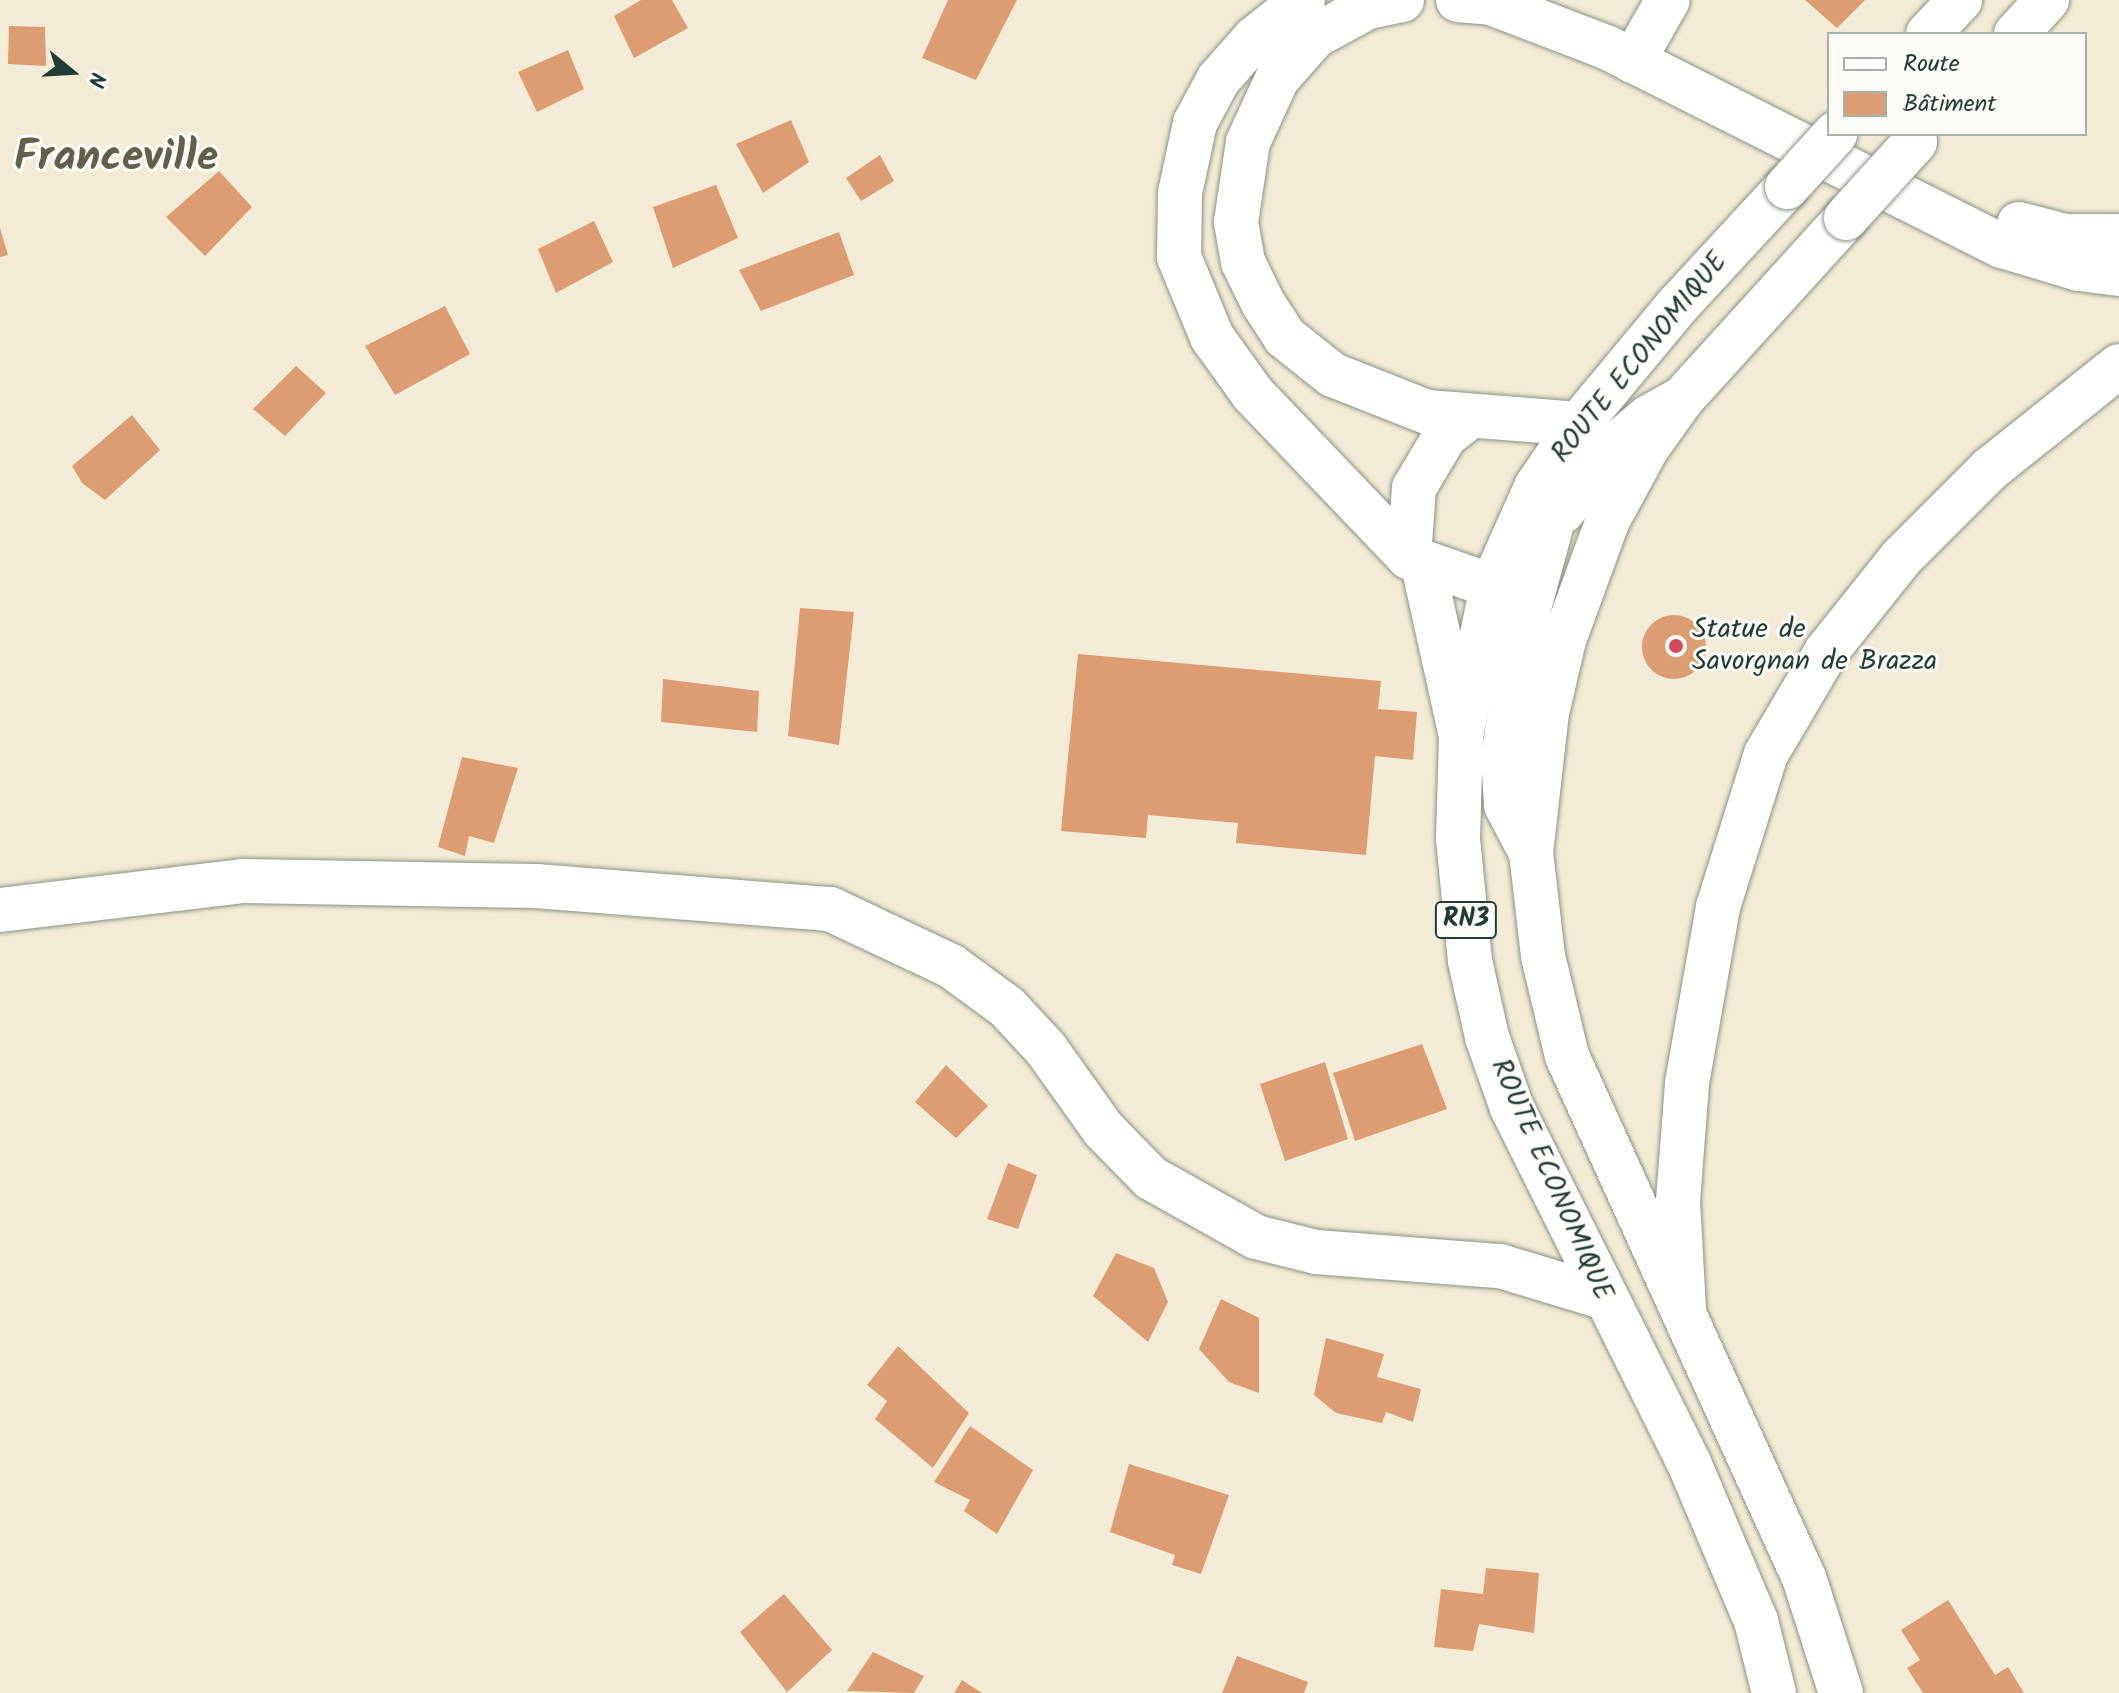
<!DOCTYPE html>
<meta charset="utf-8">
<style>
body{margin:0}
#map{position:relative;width:2119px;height:1693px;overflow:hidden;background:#f3ebd5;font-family:Kalam,sans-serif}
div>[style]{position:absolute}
.building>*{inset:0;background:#dd9d72}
.round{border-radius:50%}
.roads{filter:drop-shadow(0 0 2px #899484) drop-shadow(0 0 2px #899484)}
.minor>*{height:44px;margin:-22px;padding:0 22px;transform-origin:22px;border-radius:22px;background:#fff}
.primary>*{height:44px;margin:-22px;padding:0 22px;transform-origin:22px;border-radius:22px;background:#fff}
.trunk>*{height:44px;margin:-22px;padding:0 22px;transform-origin:22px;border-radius:22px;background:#fff}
.bridges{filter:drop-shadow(0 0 2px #899484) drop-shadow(0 0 2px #899484)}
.trunk-bridge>*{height:44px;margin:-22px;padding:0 22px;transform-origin:22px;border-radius:22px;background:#fff}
.dots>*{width:22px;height:22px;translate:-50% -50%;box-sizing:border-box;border:4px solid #fdfcf7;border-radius:50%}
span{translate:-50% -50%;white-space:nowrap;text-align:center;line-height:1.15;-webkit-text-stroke:6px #fdfcf7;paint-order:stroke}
.shield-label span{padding:2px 6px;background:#fdfcf7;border:2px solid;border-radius:6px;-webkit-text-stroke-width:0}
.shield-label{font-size:26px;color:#1f3d34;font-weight:700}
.street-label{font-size:28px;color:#1f3d34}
.poi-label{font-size:28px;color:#1f3d34}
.left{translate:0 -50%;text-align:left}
.town-label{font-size:44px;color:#625f4a;font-weight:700}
.legend{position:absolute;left:1827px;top:32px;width:260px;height:104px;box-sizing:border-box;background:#fdfcf7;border:2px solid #a4b0a9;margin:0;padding:10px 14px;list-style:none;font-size:24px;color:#1f3d34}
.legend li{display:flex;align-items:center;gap:16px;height:40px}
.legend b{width:40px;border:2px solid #a4b0a9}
.north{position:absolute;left:32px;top:32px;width:80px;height:80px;-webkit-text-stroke:6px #fdfcf7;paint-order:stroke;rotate:108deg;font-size:22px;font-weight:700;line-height:32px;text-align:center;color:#1f3d34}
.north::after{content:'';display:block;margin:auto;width:28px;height:36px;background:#1f3d34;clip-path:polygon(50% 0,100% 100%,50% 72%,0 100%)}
</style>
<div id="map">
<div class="building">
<i style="clip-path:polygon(641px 0,672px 0,688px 28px,634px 58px,614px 16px)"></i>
<i style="clip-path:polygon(948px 0,1017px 0,976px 80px,922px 58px)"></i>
<i style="clip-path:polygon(1805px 0,1865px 0,1837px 28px)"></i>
<i style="clip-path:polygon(9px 26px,45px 27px,46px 66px,8px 64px)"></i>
<i style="clip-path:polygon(568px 50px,584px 89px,537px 112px,518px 72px)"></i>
<i style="clip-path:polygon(791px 120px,809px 162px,763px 193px,736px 144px)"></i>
<i style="clip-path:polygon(880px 155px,894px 181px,861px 201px,846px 178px)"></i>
<i style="clip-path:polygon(219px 171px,252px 207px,205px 256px,166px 217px)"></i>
<i style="clip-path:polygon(716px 185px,738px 238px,673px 268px,653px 207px)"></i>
<i style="clip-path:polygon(594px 221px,613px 262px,556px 293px,538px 249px)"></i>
<i style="clip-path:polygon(0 228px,8px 255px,0 257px)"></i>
<i style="clip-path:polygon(839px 232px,854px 275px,761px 311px,739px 270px)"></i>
<i style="clip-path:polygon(445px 306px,470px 354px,395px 395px,365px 346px)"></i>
<i style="clip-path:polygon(296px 366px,326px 393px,285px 436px,253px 409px)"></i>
<i style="clip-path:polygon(132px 415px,160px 450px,105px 500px,82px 483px,72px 466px)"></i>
<i style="clip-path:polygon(800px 608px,854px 612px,839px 745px,788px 736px)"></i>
<i class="round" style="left:1642px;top:615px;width:64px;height:64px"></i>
<i style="clip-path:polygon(1078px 654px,1381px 681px,1378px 709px,1417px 712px,1413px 760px,1375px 756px,1366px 855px,1236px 843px,1238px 823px,1148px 815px,1146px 838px,1061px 831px)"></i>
<i style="clip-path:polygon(663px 679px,759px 691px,757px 732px,661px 722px)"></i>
<i style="clip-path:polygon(462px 757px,518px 768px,494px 843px,469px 836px,465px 856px,438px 847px)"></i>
<i style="clip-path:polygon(1422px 1044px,1447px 1109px,1355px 1141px,1333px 1073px)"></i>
<i style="clip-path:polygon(1325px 1062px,1348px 1139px,1285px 1161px,1260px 1084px)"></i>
<i style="clip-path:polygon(946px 1065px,988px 1106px,956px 1138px,915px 1102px)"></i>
<i style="clip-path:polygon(1008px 1163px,1037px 1175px,1018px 1229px,987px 1219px)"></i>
<i style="clip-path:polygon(1116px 1253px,1154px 1268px,1168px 1302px,1148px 1342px,1093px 1296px)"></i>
<i style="clip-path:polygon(1221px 1299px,1259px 1318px,1259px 1393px,1229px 1382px,1199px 1349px)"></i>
<i style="clip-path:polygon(1326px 1338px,1384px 1354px,1377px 1377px,1421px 1389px,1413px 1422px,1386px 1412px,1382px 1423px,1336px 1413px,1314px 1395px)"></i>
<i style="clip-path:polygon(898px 1346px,969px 1413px,933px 1468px,875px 1419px,887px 1401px,867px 1385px)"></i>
<i style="clip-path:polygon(970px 1426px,1033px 1470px,997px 1534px,964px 1511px,970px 1500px,934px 1482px)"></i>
<i style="clip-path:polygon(1129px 1464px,1229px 1495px,1201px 1574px,1172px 1565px,1175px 1555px,1110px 1532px)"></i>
<i style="clip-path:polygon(1486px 1568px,1539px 1573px,1534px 1633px,1479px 1624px,1473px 1651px,1434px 1647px,1441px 1589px,1483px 1594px)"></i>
<i style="clip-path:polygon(784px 1594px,832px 1650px,787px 1692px,740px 1632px)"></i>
<i style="clip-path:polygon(1948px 1600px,1995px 1675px,2008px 1667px,2024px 1693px,1923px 1693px,1907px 1668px,1920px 1660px,1901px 1630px)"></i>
<i style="clip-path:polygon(873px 1652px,924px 1676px,914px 1693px,847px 1691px)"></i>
<i style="clip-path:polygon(1237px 1656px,1308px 1682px,1304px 1693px,1222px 1693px)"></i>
<i style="clip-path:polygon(962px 1680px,982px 1693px,954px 1693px)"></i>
</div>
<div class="roads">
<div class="minor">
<i style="left:1633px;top:61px;width:70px;rotate:-60.2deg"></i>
<i style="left:0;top:910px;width:246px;rotate:-6.8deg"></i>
<i style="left:244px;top:881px;width:292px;rotate:1deg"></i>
<i style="left:536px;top:886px;width:295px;rotate:4.5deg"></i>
<i style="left:830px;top:909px;width:134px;rotate:25.2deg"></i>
<i style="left:951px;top:966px;width:69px;rotate:36.2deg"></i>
<i style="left:1007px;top:1007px;width:57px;rotate:47.1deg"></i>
<i style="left:1046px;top:1049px;width:98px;rotate:54.5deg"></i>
<i style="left:1103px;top:1129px;width:69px;rotate:45.6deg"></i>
<i style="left:1151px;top:1178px;width:120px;rotate:29.3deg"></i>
<i style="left:1256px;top:1237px;width:62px;rotate:14deg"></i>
<i style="left:1316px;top:1252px;width:185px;rotate:4.4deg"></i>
<i style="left:1500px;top:1266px;width:108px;rotate:16.8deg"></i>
</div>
<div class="primary">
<i style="left:1303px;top:0;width:61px;rotate:141.6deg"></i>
<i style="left:1255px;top:38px;width:56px;rotate:131.4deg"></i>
<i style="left:1218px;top:80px;width:49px;rotate:118.1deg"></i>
<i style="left:1195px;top:123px;width:72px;rotate:102.1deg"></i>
<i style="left:1180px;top:193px;width:64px;rotate:90.9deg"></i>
<i style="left:1179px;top:257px;width:87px;rotate:67.6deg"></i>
<i style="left:1212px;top:337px;width:70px;rotate:54.3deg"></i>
<i style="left:1253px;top:394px;width:226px;rotate:46.3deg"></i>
<i style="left:1409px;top:557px;width:88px;rotate:19.3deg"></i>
<i style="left:1492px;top:586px;width:38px;rotate:-43deg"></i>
<i style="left:1402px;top:0;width:35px;rotate:168deg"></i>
<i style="left:1368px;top:7px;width:60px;rotate:151.3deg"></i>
<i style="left:1315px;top:36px;width:57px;rotate:131.5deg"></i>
<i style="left:1277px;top:79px;width:69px;rotate:114.7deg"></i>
<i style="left:1248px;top:142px;width:81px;rotate:98.5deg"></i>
<i style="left:1236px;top:222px;width:41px;rotate:80.1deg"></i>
<i style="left:1243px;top:262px;width:46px;rotate:64deg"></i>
<i style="left:1263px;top:303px;width:40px;rotate:57.1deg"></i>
<i style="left:1285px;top:337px;width:61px;rotate:38.4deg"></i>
<i style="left:1333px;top:375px;width:101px;rotate:21.5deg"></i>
<i style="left:1427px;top:412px;width:152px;rotate:4.5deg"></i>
<i style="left:1579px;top:424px;width:202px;rotate:105.2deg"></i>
<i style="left:1526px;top:619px;width:139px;rotate:99.5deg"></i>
<i style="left:1503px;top:756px;width:49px;rotate:86.5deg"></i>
<i style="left:1506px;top:805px;width:54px;rotate:62.5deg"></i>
<i style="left:1458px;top:0;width:33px;rotate:5deg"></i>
<i style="left:1491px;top:3px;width:125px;rotate:21deg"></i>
<i style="left:1608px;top:48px;width:441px;rotate:26.7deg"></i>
<i style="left:2002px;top:246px;width:80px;rotate:16.6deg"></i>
<i style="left:2079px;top:269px;width:40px;rotate:7.1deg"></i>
<i style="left:2019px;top:224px;width:48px;rotate:14.6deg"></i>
<i style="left:2065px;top:236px;width:54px"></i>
<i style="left:1563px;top:511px;width:80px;rotate:-52.1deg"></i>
<i style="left:1612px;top:448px;width:48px;rotate:-40deg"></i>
<i style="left:1649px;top:417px;width:38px;rotate:-29deg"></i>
<i style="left:1409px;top:557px;width:69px;rotate:-85.9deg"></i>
<i style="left:1414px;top:488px;width:61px;rotate:-59.2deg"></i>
<i style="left:1445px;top:436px;width:28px;rotate:-38deg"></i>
<i style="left:1423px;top:565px;width:175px;rotate:77.5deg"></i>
<i style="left:1684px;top:1309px;width:108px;rotate:-93.2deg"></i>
<i style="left:1678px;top:1201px;width:118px;rotate:-85.6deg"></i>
<i style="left:1687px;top:1083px;width:179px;rotate:-80deg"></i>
<i style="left:1718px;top:907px;width:160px;rotate:-72.6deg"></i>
<i style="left:1766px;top:754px;width:118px;rotate:-59.5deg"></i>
<i style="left:1826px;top:652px;width:120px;rotate:-51.4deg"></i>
<i style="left:1901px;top:558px;width:126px;rotate:-45deg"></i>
<i style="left:1990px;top:469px;width:165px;rotate:-38.6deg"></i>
</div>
<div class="trunk">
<i style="left:1928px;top:34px;width:47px;rotate:-46.7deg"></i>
<i style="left:2016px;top:34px;width:46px;rotate:-47.6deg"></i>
<i style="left:1774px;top:1693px;width:74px;rotate:-104deg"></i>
<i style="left:1756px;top:1621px;width:172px;rotate:-113deg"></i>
<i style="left:1689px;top:1463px;width:397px;rotate:-116.5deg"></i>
<i style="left:1512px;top:1108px;width:75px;rotate:-109.4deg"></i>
<i style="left:1487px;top:1037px;width:78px;rotate:-102.6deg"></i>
<i style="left:1470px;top:961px;width:124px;rotate:-95.6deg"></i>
<i style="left:1458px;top:838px;width:102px;rotate:-88.3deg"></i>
<i style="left:1461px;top:736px;width:153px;rotate:-78.3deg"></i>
<i style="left:1492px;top:586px;width:108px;rotate:-66deg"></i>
<i style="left:1536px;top:487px;width:76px;rotate:-55.7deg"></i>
<i style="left:1579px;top:424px;width:153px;rotate:-50.3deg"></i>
<i style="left:1677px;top:306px;width:162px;rotate:-47.3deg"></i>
<i style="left:1841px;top:1693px;width:121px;rotate:-107.8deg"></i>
<i style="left:1804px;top:1578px;width:573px;rotate:-114.42deg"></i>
<i style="left:1567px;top:1056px;width:103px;rotate:-103.5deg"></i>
<i style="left:1543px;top:956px;width:104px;rotate:-96.6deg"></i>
<i style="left:1531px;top:853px;width:141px;rotate:-83.5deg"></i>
<i style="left:1547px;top:713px;width:75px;rotate:-76.9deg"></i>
<i style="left:1564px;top:640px;width:128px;rotate:-69.9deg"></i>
<i style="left:1608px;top:520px;width:82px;rotate:-61.6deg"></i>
<i style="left:1647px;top:448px;width:60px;rotate:-54.5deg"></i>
<i style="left:1682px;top:399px;width:244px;rotate:-47.8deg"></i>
</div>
</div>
<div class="bridges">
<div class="trunk-bridge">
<i style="left:1787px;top:187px;width:72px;rotate:-47.8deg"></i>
<i style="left:1846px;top:218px;width:103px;rotate:-47.8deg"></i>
</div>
</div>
<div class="dots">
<i style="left:1676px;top:646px;background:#d1495b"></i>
</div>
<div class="shield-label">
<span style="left:1466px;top:920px">RN3</span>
</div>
<div class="street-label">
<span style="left:1640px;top:358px;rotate:-51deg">ROUTE ECONOMIQUE</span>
<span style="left:1551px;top:1180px;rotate:66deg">ROUTE ECONOMIQUE</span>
</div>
<div class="poi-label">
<span class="left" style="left:1692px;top:646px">Statue de<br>Savorgnan de Brazza</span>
</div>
<div class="town-label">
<span style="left:116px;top:158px">Franceville</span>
</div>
<ul class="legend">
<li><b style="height:10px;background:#fff"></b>Route</li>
<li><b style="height:22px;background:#dd9d72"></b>Bâtiment</li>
</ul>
<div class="north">N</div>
</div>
